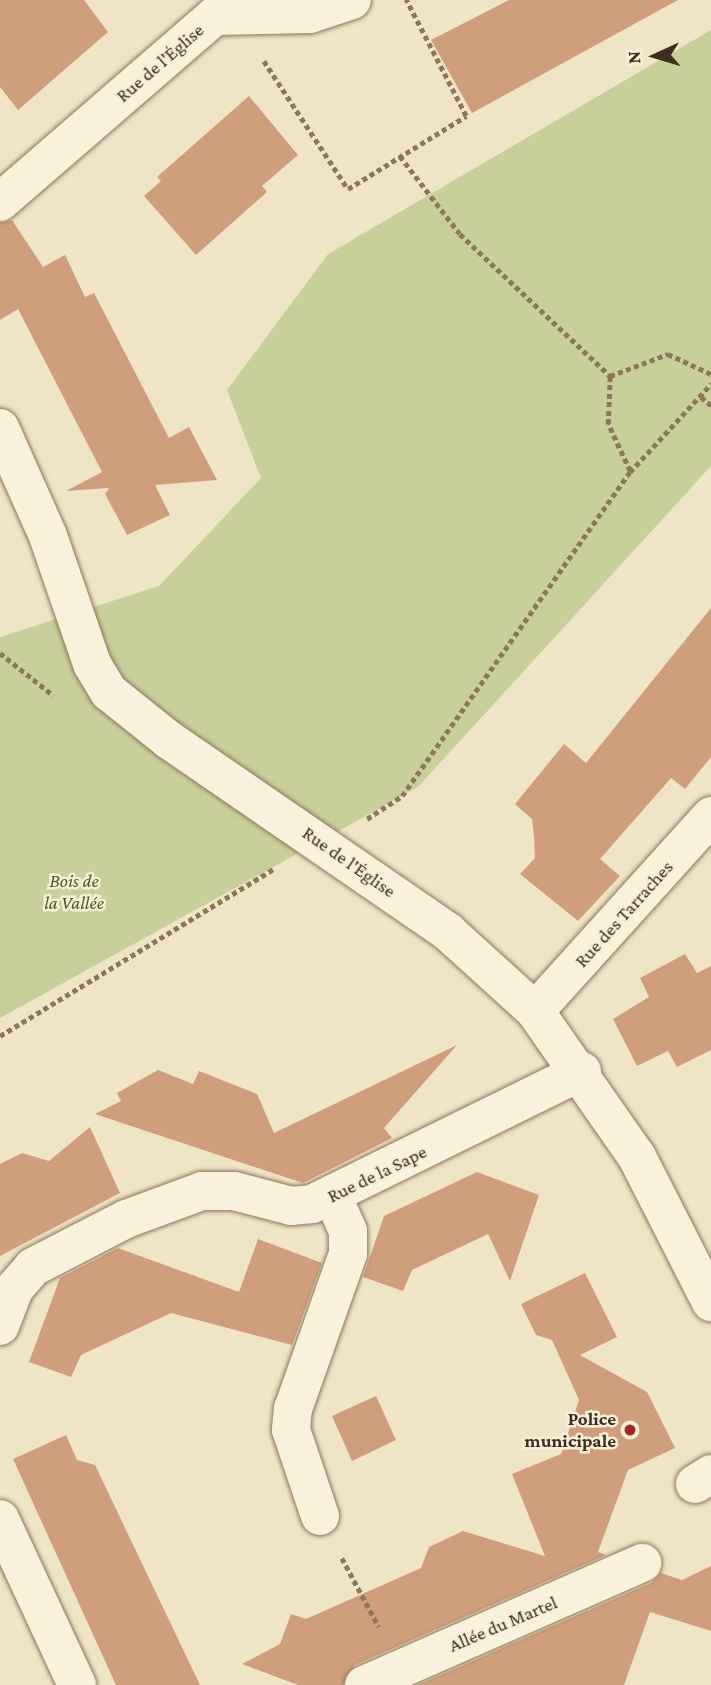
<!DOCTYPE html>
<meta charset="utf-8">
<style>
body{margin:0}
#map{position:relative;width:711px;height:1685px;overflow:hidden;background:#f0e4c8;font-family:"Crimson Pro",serif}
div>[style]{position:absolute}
.green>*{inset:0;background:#c9cf9b}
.building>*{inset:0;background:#cf9f7d}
.path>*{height:4.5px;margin-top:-2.25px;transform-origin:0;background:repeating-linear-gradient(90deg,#8d765c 0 5px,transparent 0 8.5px)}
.roads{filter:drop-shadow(0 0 2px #8d765c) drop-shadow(0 0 2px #8d765c)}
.minor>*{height:38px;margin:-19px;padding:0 19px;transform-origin:19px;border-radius:19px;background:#faf1dc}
.dots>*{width:19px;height:19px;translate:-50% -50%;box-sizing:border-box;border:4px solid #f7eed8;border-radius:50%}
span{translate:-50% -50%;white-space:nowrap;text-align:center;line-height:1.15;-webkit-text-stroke:5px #f7eed8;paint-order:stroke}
.street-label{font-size:19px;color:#3d2e20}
.park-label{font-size:19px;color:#4d5a26;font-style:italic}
.poi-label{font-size:19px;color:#3d2e20;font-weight:700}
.right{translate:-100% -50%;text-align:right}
.north{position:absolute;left:620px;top:21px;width:70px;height:70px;-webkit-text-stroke:5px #f7eed8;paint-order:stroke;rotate:266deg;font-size:19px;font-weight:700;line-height:28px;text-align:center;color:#3d2e20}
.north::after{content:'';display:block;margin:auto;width:24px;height:32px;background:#3d2e20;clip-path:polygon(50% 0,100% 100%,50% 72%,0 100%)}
</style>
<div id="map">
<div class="green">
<i style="clip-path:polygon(711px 30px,711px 466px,418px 787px,0 1018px,0 637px,159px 586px,261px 478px,227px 390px,328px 254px)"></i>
</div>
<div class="building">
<i style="clip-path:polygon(0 0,84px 0,108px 32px,18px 110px,0 87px)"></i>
<i style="clip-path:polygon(509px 0,678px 0,472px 113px,431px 40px)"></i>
<i style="clip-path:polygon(249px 96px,298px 155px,262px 186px,267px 192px,196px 255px,144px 196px,161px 181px,157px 177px)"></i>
<i style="clip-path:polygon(12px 220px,43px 267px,65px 255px,85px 297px,94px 293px,169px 438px,189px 427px,217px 480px,155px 485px,170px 515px,127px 535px,105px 494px,109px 488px,66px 491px,102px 472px,18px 309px,0 320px,0 223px)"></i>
<i style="clip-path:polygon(711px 608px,711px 757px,685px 789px,671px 778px,600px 859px,620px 876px,578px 921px,520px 874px,535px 858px,534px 837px,532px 819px,515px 804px,564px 744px,586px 763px)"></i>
<i style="clip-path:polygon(685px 954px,697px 973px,711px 966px,711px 1050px,677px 1067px,668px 1051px,637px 1066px,613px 1019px,649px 997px,640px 978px)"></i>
<i style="clip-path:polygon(457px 1045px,384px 1128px,392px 1138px,303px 1183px,95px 1114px,121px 1101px,117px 1093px,158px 1070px,193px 1084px,199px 1071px,257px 1094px,274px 1133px)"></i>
<i style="clip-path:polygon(90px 1127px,120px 1193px,0 1256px,0 1164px,22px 1153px,49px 1161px)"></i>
<i style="clip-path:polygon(477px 1172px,539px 1195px,510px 1281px,488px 1234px,412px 1270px,403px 1291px,363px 1277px,384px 1216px)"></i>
<i style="clip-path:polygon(258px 1239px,322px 1263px,292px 1345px,171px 1313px,81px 1355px,71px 1377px,29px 1362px,60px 1278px,118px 1248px,239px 1292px)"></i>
<i style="clip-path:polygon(585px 1273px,617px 1337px,580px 1355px,647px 1392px,675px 1448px,628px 1470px,598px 1552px,606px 1555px,355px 1665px,343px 1685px,298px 1685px,242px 1664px,280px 1644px,291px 1614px,306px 1619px,421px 1568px,429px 1547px,463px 1531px,545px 1556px,512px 1474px,561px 1454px,579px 1400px,552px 1340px,536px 1335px,521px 1304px)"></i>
<i style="clip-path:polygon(376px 1396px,396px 1440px,352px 1461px,332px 1416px)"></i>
<i style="clip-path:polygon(66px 1435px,77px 1460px,95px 1465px,200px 1685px,116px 1685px,13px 1459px)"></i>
<i style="clip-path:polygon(711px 1566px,711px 1631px,650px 1612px,624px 1685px,418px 1685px,651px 1583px,661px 1573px,682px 1580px)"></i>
</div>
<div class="path">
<i style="left:264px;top:61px;width:153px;rotate:56.7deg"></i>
<i style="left:348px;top:189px;width:139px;rotate:-31.7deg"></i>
<i style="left:466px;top:116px;width:131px;rotate:-117.3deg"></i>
<i style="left:400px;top:156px;width:98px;rotate:52.4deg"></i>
<i style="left:460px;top:234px;width:207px;rotate:43.4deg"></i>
<i style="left:701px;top:397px;width:13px;rotate:39deg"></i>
<i style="left:630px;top:471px;width:52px;rotate:-115.1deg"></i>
<i style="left:608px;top:424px;width:48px;rotate:-87.6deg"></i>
<i style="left:610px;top:376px;width:62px;rotate:-20.8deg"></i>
<i style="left:668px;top:354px;width:47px;rotate:24.9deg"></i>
<i style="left:0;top:653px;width:68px;rotate:38.4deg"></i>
<i style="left:367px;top:819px;width:42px;rotate:-33.3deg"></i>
<i style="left:402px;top:796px;width:396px;rotate:-54.9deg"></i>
<i style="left:630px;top:472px;width:120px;rotate:-47.4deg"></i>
<i style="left:0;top:1036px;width:321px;rotate:-31.4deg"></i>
<i style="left:342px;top:1558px;width:78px;rotate:61.8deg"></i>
</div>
<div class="roads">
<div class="minor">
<i style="left:0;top:202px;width:284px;rotate:-40.9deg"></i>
<i style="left:215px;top:16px;width:95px;rotate:-1.2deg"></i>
<i style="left:310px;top:14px;width:44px;rotate:-18.4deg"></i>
<i style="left:0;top:428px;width:118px;rotate:66deg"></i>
<i style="left:48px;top:536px;width:135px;rotate:71deg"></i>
<i style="left:92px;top:664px;width:33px;rotate:59deg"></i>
<i style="left:109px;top:692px;width:77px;rotate:38.7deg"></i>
<i style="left:169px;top:740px;width:339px;rotate:34.5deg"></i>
<i style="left:448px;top:932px;width:118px;rotate:42.2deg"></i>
<i style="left:535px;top:1011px;width:178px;rotate:55.1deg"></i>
<i style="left:637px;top:1157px;width:163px;rotate:63deg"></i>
<i style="left:535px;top:1011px;width:263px;rotate:-47.9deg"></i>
<i style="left:0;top:1326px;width:40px;rotate:-69deg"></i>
<i style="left:14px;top:1289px;width:29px;rotate:-49deg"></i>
<i style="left:33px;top:1267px;width:105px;rotate:-27.3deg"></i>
<i style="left:126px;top:1219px;width:81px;rotate:-20.2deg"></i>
<i style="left:202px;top:1191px;width:32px"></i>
<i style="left:234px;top:1191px;width:59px;rotate:14.7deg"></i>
<i style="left:291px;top:1206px;width:21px;rotate:-5deg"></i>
<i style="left:312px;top:1204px;width:301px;rotate:-26.2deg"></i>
<i style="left:695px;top:1484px;width:19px;rotate:-32deg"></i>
<i style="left:320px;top:1516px;width:91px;rotate:-108.6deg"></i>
<i style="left:291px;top:1430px;width:21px;rotate:-85deg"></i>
<i style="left:293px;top:1409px;width:164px;rotate:-70.5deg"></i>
<i style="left:348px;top:1254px;width:23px;rotate:-90deg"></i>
<i style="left:348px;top:1231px;width:37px;rotate:-114deg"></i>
<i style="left:0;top:1519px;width:183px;rotate:65.1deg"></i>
<i style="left:364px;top:1685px;width:304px;rotate:-23.7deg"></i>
</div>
</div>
<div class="dots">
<i style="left:630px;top:1430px;background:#9e2a2b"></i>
</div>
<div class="street-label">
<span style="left:160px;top:63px;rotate:-41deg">Rue de l'Église</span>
<span style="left:349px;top:862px;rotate:35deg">Rue de l'Église</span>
<span style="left:624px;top:914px;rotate:-48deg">Rue des Tarraches</span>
<span style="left:377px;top:1174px;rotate:-26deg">Rue de la Sape</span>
<span style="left:503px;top:1624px;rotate:-23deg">Allée du Martel</span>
</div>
<div class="park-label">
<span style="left:74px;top:892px">Bois de<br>la Vallée</span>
</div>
<div class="poi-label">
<span class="right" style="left:616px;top:1430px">Police<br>municipale</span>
</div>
<div class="north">N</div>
</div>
